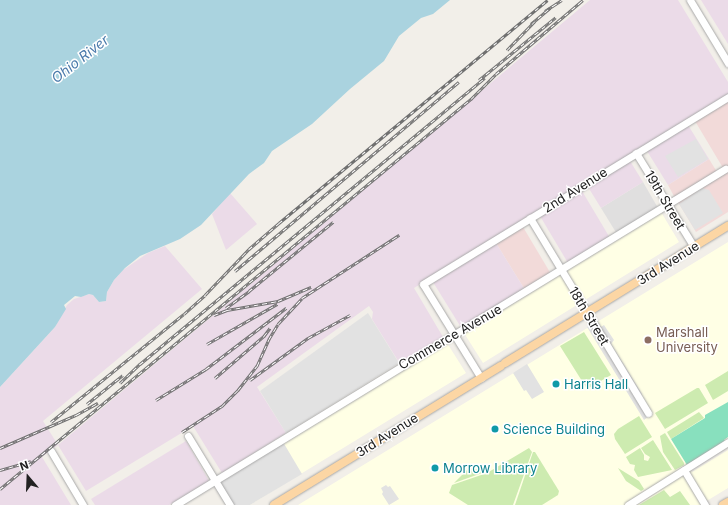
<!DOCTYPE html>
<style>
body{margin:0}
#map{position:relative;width:728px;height:505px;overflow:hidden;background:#f2efe9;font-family:Inter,sans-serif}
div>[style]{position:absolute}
.residential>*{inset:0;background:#e0dfdf}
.commercial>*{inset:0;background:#f2dad9}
.industrial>*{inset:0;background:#ebdbe8}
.education>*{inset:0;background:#ffffe5}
.grass>*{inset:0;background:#cdebb0}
.pitch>*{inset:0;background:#88e0be}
.parking>*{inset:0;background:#e2e2e2}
.water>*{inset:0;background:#aad3df}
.roads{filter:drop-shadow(0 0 1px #a9a9a9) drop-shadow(0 0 1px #a9a9a9)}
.minor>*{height:7px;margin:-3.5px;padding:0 3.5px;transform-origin:3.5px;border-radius:3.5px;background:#fff}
.major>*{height:8px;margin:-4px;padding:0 4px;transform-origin:4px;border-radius:4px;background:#fcd6a4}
.rail>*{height:3px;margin-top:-1.5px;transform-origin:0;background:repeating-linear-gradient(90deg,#fff 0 4.5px,#707070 0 9px);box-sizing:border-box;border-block:1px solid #707070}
.dots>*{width:11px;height:11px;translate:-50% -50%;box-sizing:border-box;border:2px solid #fff;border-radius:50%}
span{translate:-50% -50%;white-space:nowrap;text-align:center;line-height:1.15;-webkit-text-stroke:3px #fff;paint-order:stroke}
.street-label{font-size:13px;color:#222}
.education-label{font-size:13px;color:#785e54}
.left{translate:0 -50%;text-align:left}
.culture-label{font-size:13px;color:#0d838f}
.water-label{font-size:14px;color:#4a7aab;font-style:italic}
.north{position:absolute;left:8px;top:457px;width:40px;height:40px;-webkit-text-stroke:3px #fff;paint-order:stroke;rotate:341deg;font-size:11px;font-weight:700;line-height:16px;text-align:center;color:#222}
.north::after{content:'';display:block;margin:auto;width:14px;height:18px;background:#222;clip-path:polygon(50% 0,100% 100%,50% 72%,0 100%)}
</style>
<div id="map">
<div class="residential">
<i style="clip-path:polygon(643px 182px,658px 208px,617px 234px,601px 208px)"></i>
</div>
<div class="commercial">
<i style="clip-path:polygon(728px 101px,728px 212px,696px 232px,678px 202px,726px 173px,695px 121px)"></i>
<i style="clip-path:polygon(709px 159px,717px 172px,675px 198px,668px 185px)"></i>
<i style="clip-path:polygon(523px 227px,551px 274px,525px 290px,496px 243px)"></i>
</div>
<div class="industrial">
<i style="clip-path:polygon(590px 0,678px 0,728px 82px,728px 95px,414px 288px,443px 337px,400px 364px,372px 319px,373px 312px,369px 306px,257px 387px,286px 433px,222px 473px,193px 426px,86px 491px,58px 445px,42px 457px,71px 505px,0 505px,0 387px,55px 327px,67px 305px,74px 299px,89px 294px,93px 295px,99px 302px,106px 301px,107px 292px,114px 280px,123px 270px,148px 253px,165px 246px,202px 289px,43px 421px,58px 445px)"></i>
<i style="clip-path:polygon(701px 0,728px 0,728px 44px)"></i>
<i style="clip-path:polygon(688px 125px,709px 159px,668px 185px,647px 151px)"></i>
<i style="clip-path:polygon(630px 161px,643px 182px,601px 208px,588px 187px)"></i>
<i style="clip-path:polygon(582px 191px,610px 238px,568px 263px,540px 216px)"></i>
<i style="clip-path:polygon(230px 193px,257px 224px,226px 250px,212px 214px)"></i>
<i style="clip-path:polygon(496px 243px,525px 290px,462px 329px,433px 282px)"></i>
<i style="clip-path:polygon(186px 441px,209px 481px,169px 505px,95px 505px,91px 499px)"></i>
</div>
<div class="education">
<i style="clip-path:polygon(661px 212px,679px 242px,483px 363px,464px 333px)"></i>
<i style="clip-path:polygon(728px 242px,728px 438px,687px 464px,692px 472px,728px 450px,728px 488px,700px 505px,298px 505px)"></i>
<i style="clip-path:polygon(447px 343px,466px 373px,250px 505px,226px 479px)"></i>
</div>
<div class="grass">
<i style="clip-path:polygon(584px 332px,611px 375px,587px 389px,560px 346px)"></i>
<i style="clip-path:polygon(728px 371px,728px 391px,713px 400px,705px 385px)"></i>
<i style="clip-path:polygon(697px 388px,699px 388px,708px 403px,665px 429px,655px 413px)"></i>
<i style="clip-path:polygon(699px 412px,704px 418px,671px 439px,667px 432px)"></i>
<i style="clip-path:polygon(639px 416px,652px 437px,625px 454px,615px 439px,614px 434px,618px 429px)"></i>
<i style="clip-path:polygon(665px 433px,684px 463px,684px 465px,675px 470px,663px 452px,660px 436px)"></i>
<i style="clip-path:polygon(653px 440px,672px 470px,638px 477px,634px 470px,635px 465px,630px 464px,626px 457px,640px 448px,644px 455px,644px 460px,648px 461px,650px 457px,645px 454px,641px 448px)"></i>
<i style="clip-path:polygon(529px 448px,532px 452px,513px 505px,468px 505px,449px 493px,452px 485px,487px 473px)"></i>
<i style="clip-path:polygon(533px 452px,535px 452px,559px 491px,558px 495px,542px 505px,515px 505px)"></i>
<i style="clip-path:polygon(469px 468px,481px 470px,482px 473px,454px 483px)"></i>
<i style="clip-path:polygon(618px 468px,639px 481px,644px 489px,641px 491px,626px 481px)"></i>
<i style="clip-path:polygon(664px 490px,670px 497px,680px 491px,690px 505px,639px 505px)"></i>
</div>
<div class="pitch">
<i style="clip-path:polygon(728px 402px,728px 437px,724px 440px,725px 441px,687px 465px,671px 439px,705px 418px,705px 415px)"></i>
</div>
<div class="parking">
<i style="clip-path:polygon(696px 139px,708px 159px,678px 177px,665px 156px)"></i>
<i style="clip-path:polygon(702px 188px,709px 190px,723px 213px,695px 230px,679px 204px)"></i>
<i style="clip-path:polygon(368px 313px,399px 363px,286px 433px,260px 391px)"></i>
<i style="clip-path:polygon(597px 321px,601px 327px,604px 325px,614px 340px,611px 344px,642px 394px,639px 396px,650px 415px,644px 420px,587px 327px)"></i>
<i style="clip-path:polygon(527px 364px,544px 392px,532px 399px,526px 390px,524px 391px,513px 373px)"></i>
<i style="clip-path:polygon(283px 442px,302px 474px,250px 505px,234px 505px,219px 481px)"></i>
<i style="clip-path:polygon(386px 485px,388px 487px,390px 486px,399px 499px,389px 505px,382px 494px,383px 492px,381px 488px)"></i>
</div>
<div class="water">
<i style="clip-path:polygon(0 0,450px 0,433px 14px,421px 18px,399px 36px,384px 61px,350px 89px,312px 124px,272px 151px,264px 163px,249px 174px,201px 225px,180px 239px,140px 256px,125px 268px,114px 280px,107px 292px,106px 301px,99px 302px,93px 295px,89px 294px,81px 297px,75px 296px,64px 305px,66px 309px,55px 327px,0 387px)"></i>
</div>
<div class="roads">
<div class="minor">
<i style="left:690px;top:0;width:74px;rotate:58.9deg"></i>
<i style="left:636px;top:153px;width:110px;rotate:58.3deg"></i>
<i style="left:530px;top:218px;width:228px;rotate:58.8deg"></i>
<i style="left:481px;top:378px;width:110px;rotate:-121.7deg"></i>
<i style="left:423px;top:284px;width:358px;rotate:-31.5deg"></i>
<i style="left:188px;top:436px;width:81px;rotate:58.7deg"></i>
<i style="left:51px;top:451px;width:63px;rotate:59.3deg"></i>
<i style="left:684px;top:470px;width:41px;rotate:59deg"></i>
<i style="left:175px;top:505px;width:645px;rotate:-31.42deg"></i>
<i style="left:628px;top:505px;width:118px;rotate:-32.2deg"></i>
</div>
<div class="major">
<i style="left:505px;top:363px;width:262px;rotate:-31.6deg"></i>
<i style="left:274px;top:505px;width:266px;rotate:-31.5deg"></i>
<i style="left:723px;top:505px;width:6px;rotate:-31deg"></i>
</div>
</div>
<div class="rail">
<i style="left:545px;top:11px;width:20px;rotate:-33deg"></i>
<i style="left:531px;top:24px;width:25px;rotate:-40deg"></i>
<i style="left:507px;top:50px;width:40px;rotate:-46deg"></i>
<i style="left:479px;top:80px;width:99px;rotate:-39.3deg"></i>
<i style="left:235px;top:271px;width:293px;rotate:-40.2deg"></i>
<i style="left:226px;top:308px;width:29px;rotate:-36deg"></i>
<i style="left:249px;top:291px;width:109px;rotate:-39.4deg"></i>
<i style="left:214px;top:315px;width:14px;rotate:-21deg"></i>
<i style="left:227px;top:310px;width:52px;rotate:-10deg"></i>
<i style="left:278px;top:301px;width:36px;rotate:-23deg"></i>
<i style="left:207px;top:344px;width:81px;rotate:-29.7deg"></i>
<i style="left:215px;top:378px;width:65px;rotate:-40.6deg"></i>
<i style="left:264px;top:336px;width:10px;rotate:-53deg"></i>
<i style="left:250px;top:380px;width:72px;rotate:-35.9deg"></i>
<i style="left:308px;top:338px;width:48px;rotate:-28.7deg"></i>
<i style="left:120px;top:383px;width:28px;rotate:-44deg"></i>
<i style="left:140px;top:364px;width:448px;rotate:-39.7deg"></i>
<i style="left:156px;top:400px;width:59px;rotate:-31.8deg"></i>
<i style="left:206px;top:369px;width:101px;rotate:-37.3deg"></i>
<i style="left:87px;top:404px;width:46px;rotate:-38.9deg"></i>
<i style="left:51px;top:422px;width:171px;rotate:-39.1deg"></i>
<i style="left:184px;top:314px;width:28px;rotate:-42deg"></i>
<i style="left:205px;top:295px;width:64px;rotate:-46.3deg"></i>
<i style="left:249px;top:249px;width:40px;rotate:-41deg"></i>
<i style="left:279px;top:223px;width:349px;rotate:-39.7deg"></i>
<i style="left:182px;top:432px;width:48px;rotate:-33deg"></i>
<i style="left:222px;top:406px;width:23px;rotate:-45deg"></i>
<i style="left:238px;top:390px;width:31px;rotate:-52deg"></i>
<i style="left:257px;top:366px;width:30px;rotate:-66deg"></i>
<i style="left:269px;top:339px;width:17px;rotate:-59deg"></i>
<i style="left:278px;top:324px;width:35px;rotate:-47deg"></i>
<i style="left:302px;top:298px;width:116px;rotate:-33deg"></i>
<i style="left:0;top:448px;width:83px;rotate:-23.5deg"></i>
<i style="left:76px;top:415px;width:25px;rotate:-29deg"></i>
<i style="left:0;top:470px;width:32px;rotate:-16deg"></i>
<i style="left:0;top:489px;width:612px;rotate:-39.63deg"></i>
<i style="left:471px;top:99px;width:35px;rotate:-45deg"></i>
<i style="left:496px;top:74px;width:114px;rotate:-40.4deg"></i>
</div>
<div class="dots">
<i style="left:648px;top:340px;background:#8d6e63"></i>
<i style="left:556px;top:384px;background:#0f9aa8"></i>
<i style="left:495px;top:429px;background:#0f9aa8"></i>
<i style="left:435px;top:468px;background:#0f9aa8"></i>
</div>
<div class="street-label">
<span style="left:575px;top:190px;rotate:-32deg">2nd Avenue</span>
<span style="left:665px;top:200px;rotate:59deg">19th Street</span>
<span style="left:668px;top:263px;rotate:-32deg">3rd Avenue</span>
<span style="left:589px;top:316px;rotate:59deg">18th Street</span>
<span style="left:450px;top:337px;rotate:-30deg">Commerce Avenue</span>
<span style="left:387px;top:435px;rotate:-32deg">3rd Avenue</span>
</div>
<div class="education-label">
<span class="left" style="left:656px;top:340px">Marshall<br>University</span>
</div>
<div class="culture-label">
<span class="left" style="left:564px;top:384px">Harris Hall</span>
<span class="left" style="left:503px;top:429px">Science Building</span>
<span class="left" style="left:443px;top:468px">Morrow Library</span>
</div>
<div class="water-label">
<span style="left:80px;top:59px;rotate:-38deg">Ohio River</span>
</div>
<div class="north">N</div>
</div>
